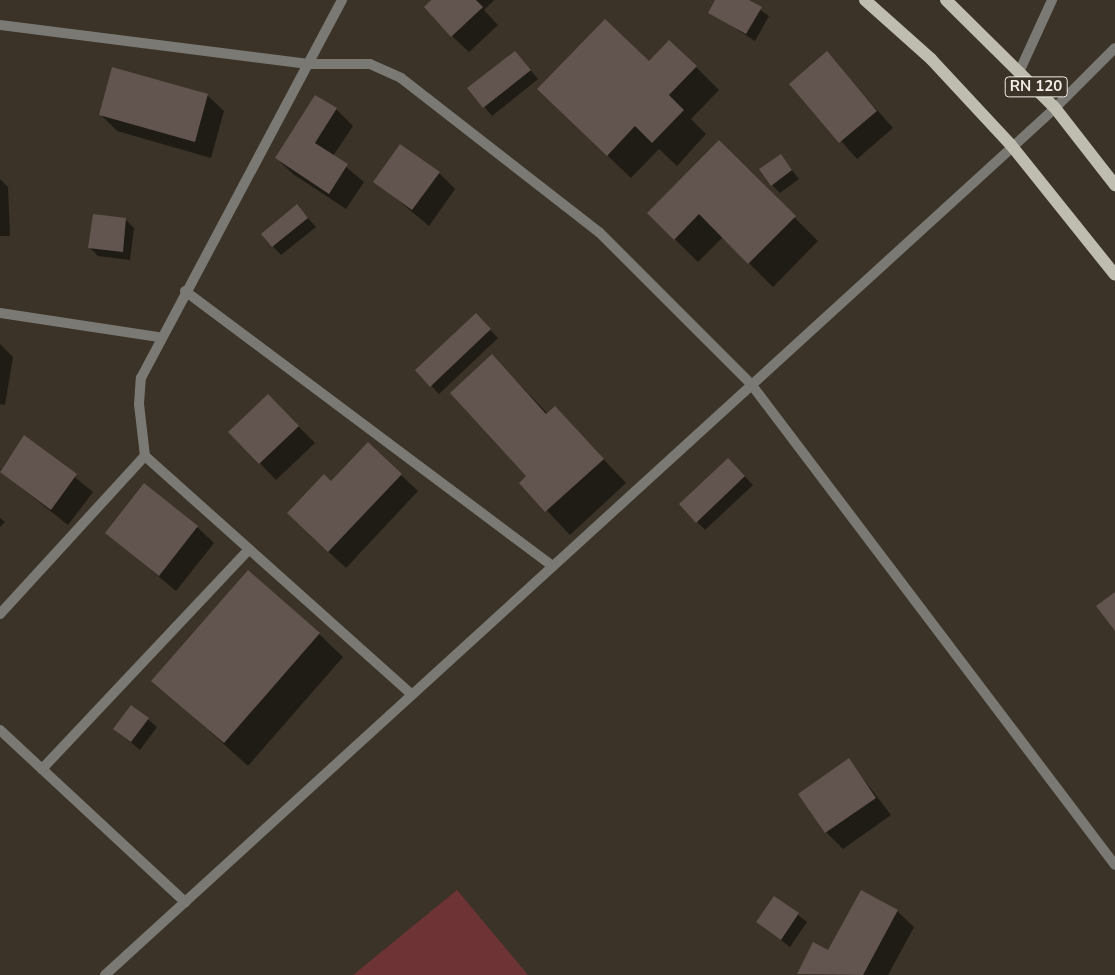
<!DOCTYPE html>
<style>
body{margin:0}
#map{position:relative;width:1115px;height:975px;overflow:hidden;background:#3b3328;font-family:"Nunito Sans",sans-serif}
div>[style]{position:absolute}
.green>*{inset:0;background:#6e3334}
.shadow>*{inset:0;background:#0007}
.building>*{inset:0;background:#62544e}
.street>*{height:10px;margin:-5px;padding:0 5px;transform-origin:5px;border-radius:5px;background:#7a7973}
.primary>*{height:12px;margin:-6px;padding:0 6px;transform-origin:6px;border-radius:6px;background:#bfbdb0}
span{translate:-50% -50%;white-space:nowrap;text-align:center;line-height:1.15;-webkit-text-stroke:4px #3b3328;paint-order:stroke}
.shield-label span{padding:1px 4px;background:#3b3328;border:1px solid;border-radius:4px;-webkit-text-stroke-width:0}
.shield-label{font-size:15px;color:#f4efe8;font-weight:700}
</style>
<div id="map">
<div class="green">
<i style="clip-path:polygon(457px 890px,528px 975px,353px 975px)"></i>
</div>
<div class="shadow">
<i style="clip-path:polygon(433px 0,494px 0,484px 10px,498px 25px,469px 52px,452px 36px)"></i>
<i style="clip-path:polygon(717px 0,746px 0,769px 16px,755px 41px,710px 12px)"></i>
<i style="clip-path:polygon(827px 53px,893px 128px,857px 159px,791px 84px)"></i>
<i style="clip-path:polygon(523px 61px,538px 79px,492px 116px,469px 88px)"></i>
<i style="clip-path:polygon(649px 63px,696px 67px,719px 90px,691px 119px,706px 134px,677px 166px,659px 149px,631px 178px,563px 113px)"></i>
<i style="clip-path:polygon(207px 95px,224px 111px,211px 158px,117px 131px,101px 115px)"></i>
<i style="clip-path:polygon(336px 109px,353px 126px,333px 156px,364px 182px,346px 209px,293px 174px,276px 158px)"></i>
<i style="clip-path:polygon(719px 142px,818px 241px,773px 287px,723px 237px,698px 262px,648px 213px)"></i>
<i style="clip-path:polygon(781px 156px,799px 179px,780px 193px,772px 185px)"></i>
<i style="clip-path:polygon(439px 173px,455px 189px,429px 226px,375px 181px)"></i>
<i style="clip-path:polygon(0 179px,8px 187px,10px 236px,0 236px)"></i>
<i style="clip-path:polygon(297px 206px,316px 227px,281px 255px,262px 234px)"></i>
<i style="clip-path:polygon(126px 220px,134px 228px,130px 260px,98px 256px,90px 248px)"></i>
<i style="clip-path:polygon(476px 315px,498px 338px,439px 394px,417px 370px)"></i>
<i style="clip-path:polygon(0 344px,13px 357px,5px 405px,0 404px)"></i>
<i style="clip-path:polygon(492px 356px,548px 414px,555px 408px,626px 483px,570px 535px,521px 483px,528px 476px)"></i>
<i style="clip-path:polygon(268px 396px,315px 443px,276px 480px,230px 432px)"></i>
<i style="clip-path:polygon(24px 436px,93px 492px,68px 525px,0 471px)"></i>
<i style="clip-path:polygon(368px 444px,418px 491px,346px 568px,305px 530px,331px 483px)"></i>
<i style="clip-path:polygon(728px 459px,753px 485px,705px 530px,697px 522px)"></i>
<i style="clip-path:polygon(0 518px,5px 522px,0 527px)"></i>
<i style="clip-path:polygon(197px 527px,214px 543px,176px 591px,107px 533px)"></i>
<i style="clip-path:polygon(319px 634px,343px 657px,248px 766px,153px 680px)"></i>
<i style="clip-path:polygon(132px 706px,157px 727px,140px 750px,115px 729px)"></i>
<i style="clip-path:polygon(849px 760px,891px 815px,843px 849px,826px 832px)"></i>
<i style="clip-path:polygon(775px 897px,807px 922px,790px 947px,758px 922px)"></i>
<i style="clip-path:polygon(897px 911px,914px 927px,888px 975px,798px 974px)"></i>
</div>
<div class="building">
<i style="clip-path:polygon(431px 0,476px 0,483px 7px,451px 37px,424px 7px)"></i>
<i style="clip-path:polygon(715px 0,749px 0,762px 7px,746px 34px,708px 13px)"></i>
<i style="clip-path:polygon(605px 19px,649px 61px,669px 40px,697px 66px,669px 95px,684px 110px,652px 143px,635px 126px,607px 156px,537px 89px)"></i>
<i style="clip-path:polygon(515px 51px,531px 70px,483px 108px,467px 88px)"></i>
<i style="clip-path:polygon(827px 51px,877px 111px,839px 143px,789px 84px)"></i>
<i style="clip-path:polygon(112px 67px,208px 94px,195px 142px,99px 115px)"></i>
<i style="clip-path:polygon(315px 95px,337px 108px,315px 143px,348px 164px,329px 194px,275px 158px)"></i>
<i style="clip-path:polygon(719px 140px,796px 216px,748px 264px,699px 214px,674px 240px,647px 213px)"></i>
<i style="clip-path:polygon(400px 144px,440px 172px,412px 210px,373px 182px)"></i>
<i style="clip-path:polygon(781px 154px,792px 170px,771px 186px,759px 169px)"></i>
<i style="clip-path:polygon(297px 204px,308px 218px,272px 247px,261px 234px)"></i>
<i style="clip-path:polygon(93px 214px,126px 218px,123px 252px,88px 248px)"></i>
<i style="clip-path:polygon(476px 313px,491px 329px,430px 387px,415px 370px)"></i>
<i style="clip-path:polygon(492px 354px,546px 414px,555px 406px,604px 459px,545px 512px,519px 483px,526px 476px,450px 393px)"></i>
<i style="clip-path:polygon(268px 394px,299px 426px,259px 464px,228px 432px)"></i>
<i style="clip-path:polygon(24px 435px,77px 474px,51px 510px,0 472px)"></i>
<i style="clip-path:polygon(368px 442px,402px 474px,328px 552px,287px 513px,324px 474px,331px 481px)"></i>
<i style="clip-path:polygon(728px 458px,745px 476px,696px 523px,679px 504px)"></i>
<i style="clip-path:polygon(144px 483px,198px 526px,159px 576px,105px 533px)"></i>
<i style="clip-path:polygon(248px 570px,320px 633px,224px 743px,151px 681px)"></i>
<i style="clip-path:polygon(1115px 592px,1115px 631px,1096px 606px)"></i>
<i style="clip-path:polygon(131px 705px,149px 718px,131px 742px,113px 729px)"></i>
<i style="clip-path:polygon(849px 758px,876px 798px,825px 833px,798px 794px)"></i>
<i style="clip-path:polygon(861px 890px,898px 910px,863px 975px,797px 974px,813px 942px,828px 950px)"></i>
<i style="clip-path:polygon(774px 896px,799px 913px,781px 940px,756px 922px)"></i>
</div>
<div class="street">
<i style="left:0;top:25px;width:309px;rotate:7.2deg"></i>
<i style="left:307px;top:64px;width:63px"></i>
<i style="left:370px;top:64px;width:34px;rotate:24deg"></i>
<i style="left:401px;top:78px;width:251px;rotate:37.9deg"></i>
<i style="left:599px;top:232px;width:215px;rotate:45deg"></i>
<i style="left:751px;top:384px;width:603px;rotate:52.88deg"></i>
<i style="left:1020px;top:70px;width:77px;rotate:-65.4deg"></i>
<i style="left:185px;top:291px;width:459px;rotate:36.8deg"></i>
<i style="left:0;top:313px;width:161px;rotate:8.6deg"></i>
<i style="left:145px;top:456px;width:52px;rotate:-96.6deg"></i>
<i style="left:139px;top:404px;width:26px;rotate:-86deg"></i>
<i style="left:141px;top:378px;width:428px;rotate:-62deg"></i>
<i style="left:0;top:614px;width:214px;rotate:-47.5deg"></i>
<i style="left:145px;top:456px;width:358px;rotate:41.8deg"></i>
<i style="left:0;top:730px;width:253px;rotate:42.9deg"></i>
<i style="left:42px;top:769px;width:302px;rotate:-46.7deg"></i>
<i style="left:105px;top:975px;width:1286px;rotate:-42.38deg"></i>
<i style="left:1055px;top:108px;width:85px;rotate:-45deg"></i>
</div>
<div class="primary">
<i style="left:865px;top:0;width:89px;rotate:41.8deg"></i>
<i style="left:931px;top:59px;width:117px;rotate:47.1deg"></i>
<i style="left:1011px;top:145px;width:166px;rotate:51.3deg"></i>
<i style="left:946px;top:0;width:153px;rotate:44.7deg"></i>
<i style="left:1055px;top:108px;width:98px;rotate:52.1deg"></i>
</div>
<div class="shield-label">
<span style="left:1036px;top:87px">RN 120</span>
</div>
</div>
